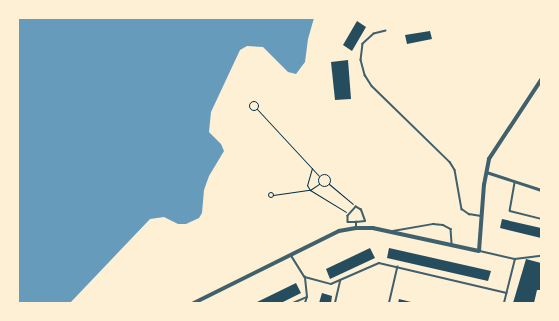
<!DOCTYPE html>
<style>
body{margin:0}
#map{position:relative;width:559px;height:321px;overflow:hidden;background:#fdf0d5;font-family:"Fira Sans Condensed",sans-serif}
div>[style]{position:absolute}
.water>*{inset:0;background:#669bbc}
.building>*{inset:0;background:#264d5e}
.path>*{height:1px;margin:-0.5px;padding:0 0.5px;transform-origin:0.5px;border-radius:0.5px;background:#003049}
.path>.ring{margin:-0.5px;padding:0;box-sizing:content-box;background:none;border:1px solid #003049;border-radius:50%}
.service>*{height:1.5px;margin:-0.75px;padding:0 0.75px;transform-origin:0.75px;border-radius:0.75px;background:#3f606c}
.minor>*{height:3px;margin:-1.5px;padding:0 1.5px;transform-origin:1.5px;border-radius:1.5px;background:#3f606c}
.tertiary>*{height:3.5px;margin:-1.75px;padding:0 1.75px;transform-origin:1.75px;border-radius:1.75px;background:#3f606c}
span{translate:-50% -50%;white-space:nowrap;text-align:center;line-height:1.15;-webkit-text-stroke:3px #fdf0d5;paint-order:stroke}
.frame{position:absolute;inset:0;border:19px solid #fdf0d5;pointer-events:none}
</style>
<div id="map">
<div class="water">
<i style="clip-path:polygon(18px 18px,314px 18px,308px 39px,305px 62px,296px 74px,288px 72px,263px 47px,247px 46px,240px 50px,211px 112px,209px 132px,221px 144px,224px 151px,209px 176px,204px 190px,202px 213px,199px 218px,186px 224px,178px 224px,164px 217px,150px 219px,70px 303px,18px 303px)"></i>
</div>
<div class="building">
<i style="clip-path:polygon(357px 21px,366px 27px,352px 51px,343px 45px)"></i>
<i style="clip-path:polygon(430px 31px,432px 39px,407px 44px,405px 35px)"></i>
<i style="clip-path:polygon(348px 60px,351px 99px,335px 100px,331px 62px)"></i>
<i style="clip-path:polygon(502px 219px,541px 228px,541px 238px,500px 228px)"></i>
<i style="clip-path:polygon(370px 248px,375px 258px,330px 279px,326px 269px)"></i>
<i style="clip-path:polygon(389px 248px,491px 271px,488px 281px,387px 258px)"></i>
<i style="clip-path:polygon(526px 259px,541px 263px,540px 290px,537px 290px,534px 303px,513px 303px)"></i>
<i style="clip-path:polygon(296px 283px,301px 293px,281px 303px,255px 303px)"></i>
<i style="clip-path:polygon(322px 293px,332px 296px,331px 303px,319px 303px)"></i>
<i style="clip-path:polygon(399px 299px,411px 302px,411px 303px,398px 303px)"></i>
</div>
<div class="path">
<i class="ring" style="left:249.5px;top:101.5px;width:8px;height:8px"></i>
<i style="left:257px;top:109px;width:91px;rotate:47.2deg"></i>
<i style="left:312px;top:168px;width:18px;rotate:106deg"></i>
<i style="left:307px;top:185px;width:6px;rotate:59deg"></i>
<i style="left:310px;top:190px;width:11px;rotate:-34deg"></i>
<i class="ring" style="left:318px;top:174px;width:11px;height:11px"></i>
<i style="left:329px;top:184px;width:31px;rotate:40deg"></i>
<i class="ring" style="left:268.5px;top:192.5px;width:4px;height:4px"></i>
<i style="left:273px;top:195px;width:37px;rotate:-8deg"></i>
<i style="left:310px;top:190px;width:42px;rotate:31.4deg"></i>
</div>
<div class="service">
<i style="left:386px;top:31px;width:12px;rotate:166deg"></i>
<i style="left:374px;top:34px;width:15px;rotate:138deg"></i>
<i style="left:363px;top:44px;width:16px;rotate:97deg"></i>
<i style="left:361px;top:60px;width:16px;rotate:75deg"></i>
<i style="left:365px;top:75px;width:13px;rotate:58deg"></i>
<i style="left:372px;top:86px;width:109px;rotate:44.3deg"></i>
<i style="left:450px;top:162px;width:9px;rotate:58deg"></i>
<i style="left:455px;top:170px;width:40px;rotate:80deg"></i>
<i style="left:462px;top:209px;width:9px;rotate:36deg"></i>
<i style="left:469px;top:214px;width:12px;rotate:9deg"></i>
<i style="left:515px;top:183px;width:28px;rotate:100deg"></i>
<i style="left:510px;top:211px;width:32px;rotate:14deg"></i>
<i style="left:356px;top:228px;width:6px;rotate:-90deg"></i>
<i style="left:356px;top:222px;width:9px;rotate:-6deg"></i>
<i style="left:365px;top:221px;width:12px;rotate:-110deg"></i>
<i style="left:361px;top:210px;width:6px;rotate:-149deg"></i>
<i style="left:356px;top:207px;width:12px;rotate:132deg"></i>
<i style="left:348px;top:216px;width:6px;rotate:90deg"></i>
<i style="left:348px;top:222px;width:8px"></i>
<i style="left:393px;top:231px;width:41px;rotate:-9.9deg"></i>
<i style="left:433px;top:224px;width:10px;rotate:6deg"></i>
<i style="left:443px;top:225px;width:9px;rotate:27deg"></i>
<i style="left:451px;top:229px;width:16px;rotate:86deg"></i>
<i style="left:480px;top:251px;width:36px;rotate:13deg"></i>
<i style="left:515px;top:259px;width:26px;rotate:-7deg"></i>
<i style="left:291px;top:255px;width:26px;rotate:58deg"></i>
<i style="left:305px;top:277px;width:27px;rotate:15deg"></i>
<i style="left:331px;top:284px;width:52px;rotate:-23.6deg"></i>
<i style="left:379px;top:263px;width:131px;rotate:13.2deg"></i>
<i style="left:293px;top:303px;width:15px;rotate:-23deg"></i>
<i style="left:307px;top:297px;width:20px;rotate:-96deg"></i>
<i style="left:305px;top:303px;width:6px;rotate:-72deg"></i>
<i style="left:335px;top:303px;width:23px;rotate:-77deg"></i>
<i style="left:389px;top:303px;width:37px;rotate:-77deg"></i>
<i style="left:504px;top:303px;width:45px;rotate:-76deg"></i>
</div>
<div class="minor">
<i style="left:486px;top:172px;width:58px;rotate:18.1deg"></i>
</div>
<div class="tertiary">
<i style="left:194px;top:303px;width:162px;rotate:-26.4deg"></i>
<i style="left:339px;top:231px;width:17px;rotate:-10deg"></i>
<i style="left:356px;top:228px;width:17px"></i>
<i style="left:373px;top:228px;width:108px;rotate:12.2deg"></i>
<i style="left:479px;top:251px;width:66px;rotate:-85.7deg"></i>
<i style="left:484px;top:185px;width:26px;rotate:-79deg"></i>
<i style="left:489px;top:159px;width:95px;rotate:-56.6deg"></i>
</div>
<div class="frame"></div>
</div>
